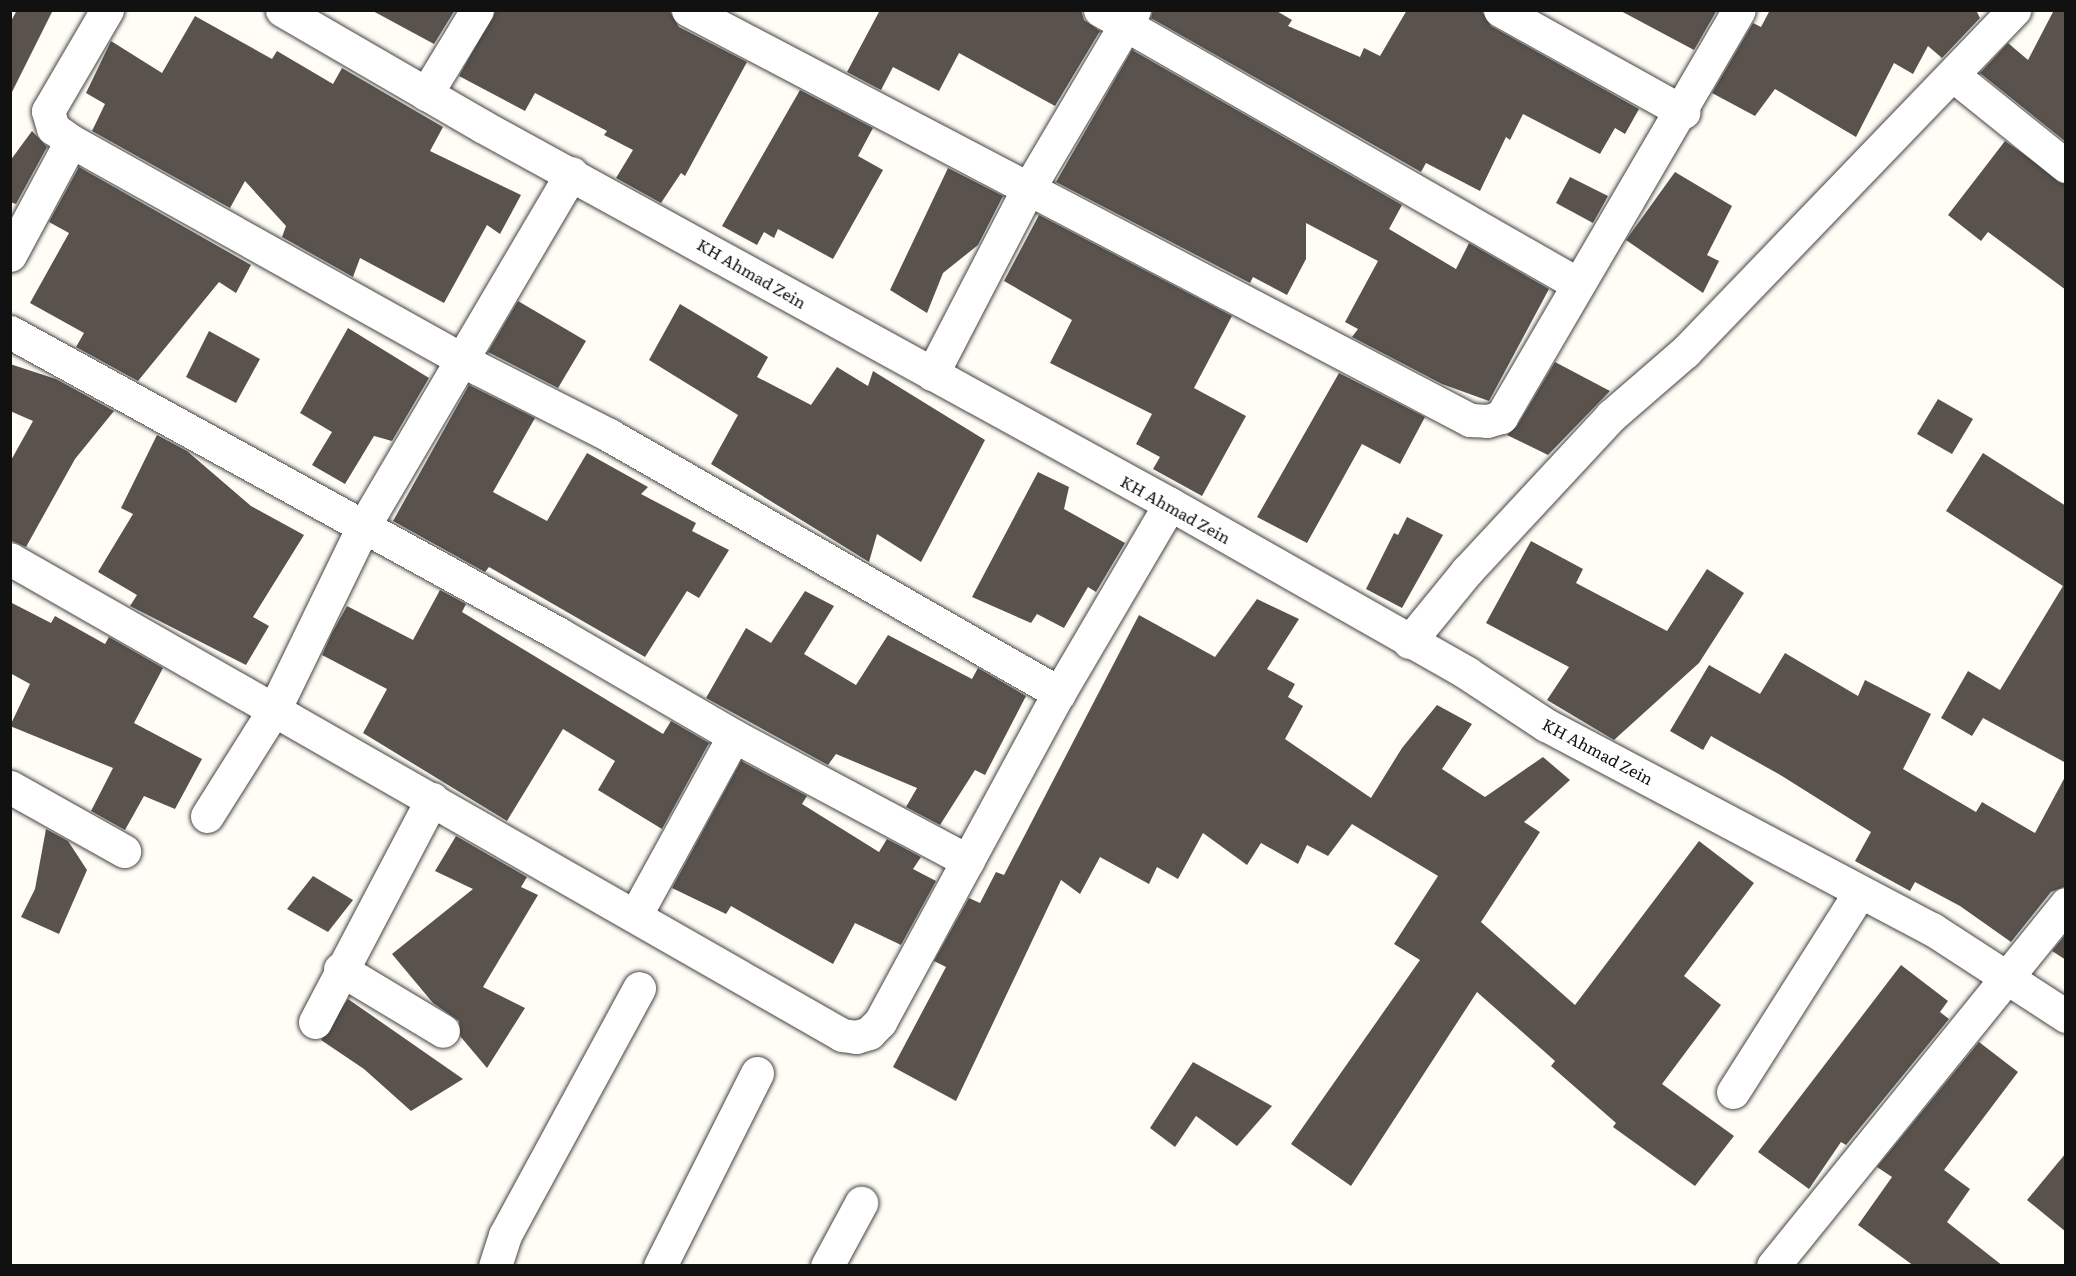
<!DOCTYPE html>
<style>
body{margin:0}
#map{position:relative;width:2076px;height:1276px;overflow:hidden;background:#fffdf5;font-family:Literata,serif}
div>[style]{position:absolute}
.building>*{inset:0;background:#5a524d}
.roads{filter:drop-shadow(0 0 2px #444) drop-shadow(0 0 2px #444)}
.minor>*{height:33px;margin:-16.5px;padding:0 16.5px;transform-origin:16.5px;border-radius:16.5px;background:#fff}
span{translate:-50% -50%;white-space:nowrap;text-align:center;line-height:1.15;-webkit-text-stroke:6px #fff;paint-order:stroke}
.street-label{font-size:16px;color:#111}
.frame{position:absolute;inset:0;border:12px solid #111;pointer-events:none}
</style>
<div id="map">
<div class="building">
<i style="clip-path:polygon(17px 10px,53px 10px,10px 96px,10px 23px)"></i>
<i style="clip-path:polygon(371px 10px,455px 10px,434px 44px)"></i>
<i style="clip-path:polygon(496px 10px,669px 10px,679px 27px,747px 62px,685px 176px,681px 173px,661px 203px,616px 178px,633px 150px,604px 135px,607px 131px,535px 93px,525px 111px,459px 76px)"></i>
<i style="clip-path:polygon(880px 10px,1081px 10px,1084px 20px,1100px 31px,1055px 106px,959px 53px,939px 91px,893px 67px,881px 90px,847px 72px)"></i>
<i style="clip-path:polygon(1153px 10px,1275px 10px,1292px 20px,1288px 26px,1360px 57px,1364px 48px,1380px 56px,1407px 10px,1481px 10px,1491px 26px,1639px 109px,1625px 134px,1615px 128px,1600px 154px,1523px 114px,1510px 140px,1506px 137px,1480px 191px,1426px 163px,1421px 172px,1151px 18px)"></i>
<i style="clip-path:polygon(1619px 10px,1717px 10px,1694px 50px)"></i>
<i style="clip-path:polygon(1770px 10px,1976px 10px,1980px 18px,1942px 58px,1928px 46px,1913px 74px,1894px 63px,1856px 137px,1775px 89px,1755px 116px,1712px 93px,1753px 23px,1761px 27px)"></i>
<i style="clip-path:polygon(2054px 10px,2066px 10px,2066px 142px,1980px 73px,2008px 43px,2028px 60px)"></i>
<i style="clip-path:polygon(195px 16px,272px 59px,277px 51px,333px 84px,342px 68px,443px 127px,430px 151px,521px 195px,500px 234px,487px 225px,444px 303px,360px 258px,353px 277px,282px 237px,286px 226px,245px 181px,230px 208px,92px 131px,105px 104px,86px 93px,111px 41px,162px 73px)"></i>
<i style="clip-path:polygon(1132px 50px,1402px 205px,1389px 229px,1456px 269px,1469px 243px,1549px 289px,1489px 401px,1442px 384px,1352px 337px,1358px 329px,1345px 322px,1378px 261px,1306px 223px,1306px 259px,1287px 295px,1253px 277px,1250px 283px,1056px 182px)"></i>
<i style="clip-path:polygon(800px 90px,873px 128px,858px 156px,883px 170px,833px 259px,778px 229px,774px 238px,764px 232px,757px 245px,722px 226px)"></i>
<i style="clip-path:polygon(32px 131px,47px 147px,16px 204px,10px 202px,10px 161px)"></i>
<i style="clip-path:polygon(2005px 141px,2066px 184px,2066px 290px,1988px 232px,1981px 241px,1948px 215px)"></i>
<i style="clip-path:polygon(79px 167px,251px 265px,236px 293px,219px 282px,138px 381px,76px 347px,84px 333px,30px 303px,69px 233px,49px 222px)"></i>
<i style="clip-path:polygon(948px 168px,1003px 196px,978px 245px,943px 273px,927px 313px,890px 290px)"></i>
<i style="clip-path:polygon(1675px 172px,1732px 206px,1707px 255px,1719px 261px,1703px 293px,1626px 240px)"></i>
<i style="clip-path:polygon(1570px 177px,1608px 196px,1593px 223px,1556px 203px)"></i>
<i style="clip-path:polygon(1039px 215px,1232px 316px,1194px 388px,1246px 416px,1202px 496px,1153px 469px,1160px 457px,1136px 444px,1152px 414px,1050px 363px,1072px 320px,1004px 281px)"></i>
<i style="clip-path:polygon(518px 301px,586px 341px,558px 388px,488px 352px)"></i>
<i style="clip-path:polygon(680px 304px,768px 357px,757px 377px,811px 405px,837px 367px,868px 386px,873px 371px,985px 440px,921px 562px,877px 534px,869px 562px,711px 464px,738px 415px,649px 360px)"></i>
<i style="clip-path:polygon(348px 328px,429px 378px,392px 441px,374px 436px,345px 484px,312px 465px,332px 432px,300px 413px)"></i>
<i style="clip-path:polygon(209px 331px,260px 359px,236px 403px,186px 377px)"></i>
<i style="clip-path:polygon(1555px 362px,1610px 391px,1548px 455px,1507px 435px,1517px 426px)"></i>
<i style="clip-path:polygon(10px 364px,56px 379px,114px 411px,75px 459px,26px 547px,10px 540px,10px 462px,33px 421px,10px 411px)"></i>
<i style="clip-path:polygon(1339px 373px,1425px 417px,1400px 464px,1362px 444px,1307px 543px,1257px 517px)"></i>
<i style="clip-path:polygon(469px 385px,535px 418px,493px 492px,547px 521px,587px 453px,648px 487px,641px 494px,696px 523px,692px 531px,729px 550px,699px 598px,687px 591px,645px 657px,489px 567px,485px 572px,393px 521px)"></i>
<i style="clip-path:polygon(1938px 399px,1973px 419px,1952px 454px,1917px 434px)"></i>
<i style="clip-path:polygon(157px 435px,187px 451px,251px 506px,304px 535px,253px 617px,269px 626px,246px 665px,130px 606px,137px 595px,98px 572px,133px 514px,121px 508px)"></i>
<i style="clip-path:polygon(1983px 453px,2066px 506px,2066px 763px,1983px 718px,1972px 736px,1941px 718px,1968px 671px,2000px 690px,2063px 586px,1946px 511px)"></i>
<i style="clip-path:polygon(1038px 472px,1069px 487px,1064px 509px,1125px 543px,1096px 592px,1088px 587px,1064px 628px,1037px 614px,1031px 623px,972px 597px)"></i>
<i style="clip-path:polygon(1407px 517px,1443px 535px,1402px 608px,1366px 589px,1394px 533px,1398px 535px)"></i>
<i style="clip-path:polygon(1531px 541px,1583px 569px,1576px 583px,1667px 631px,1707px 569px,1744px 593px,1699px 663px,1614px 740px,1547px 700px,1569px 667px,1486px 623px)"></i>
<i style="clip-path:polygon(440px 590px,466px 604px,462px 612px,663px 734px,671px 721px,709px 743px,662px 829px,598px 790px,615px 761px,563px 729px,507px 821px,363px 733px,387px 689px,322px 655px,332px 633px,347px 606px,413px 640px)"></i>
<i style="clip-path:polygon(805px 591px,834px 606px,804px 654px,856px 685px,888px 635px,972px 679px,978px 668px,1026px 696px,985px 775px,975px 770px,940px 825px,906px 807px,917px 788px,836px 754px,828px 765px,706px 698px,746px 628px,771px 643px)"></i>
<i style="clip-path:polygon(1257px 599px,1299px 619px,1267px 669px,1295px 684px,1288px 697px,1303px 706px,1285px 739px,1371px 798px,1402px 748px,1437px 705px,1472px 724px,1442px 769px,1485px 797px,1543px 757px,1570px 780px,1524px 822px,1540px 832px,1481px 922px,1575px 1005px,1699px 841px,1754px 883px,1684px 976px,1721px 1005px,1662px 1084px,1734px 1136px,1695px 1186px,1613px 1127px,1616px 1123px,1551px 1066px,1555px 1061px,1477px 992px,1351px 1186px,1291px 1144px,1420px 960px,1394px 944px,1438px 876px,1352px 824px,1328px 856px,1307px 845px,1298px 864px,1261px 843px,1247px 865px,1203px 833px,1178px 879px,1157px 867px,1149px 884px,1100px 857px,1080px 894px,1061px 880px,956px 1101px,893px 1067px,946px 967px,934px 961px,969px 898px,980px 903px,996px 872px,1004px 875px,1139px 615px,1215px 657px)"></i>
<i style="clip-path:polygon(10px 602px,51px 623px,55px 616px,105px 644px,109px 637px,163px 668px,134px 723px,202px 759px,175px 809px,144px 796px,125px 830px,91px 811px,113px 768px,10px 726px,30px 684px,10px 673px)"></i>
<i style="clip-path:polygon(1785px 653px,1858px 696px,1865px 680px,1931px 714px,1903px 769px,1976px 812px,1982px 802px,2035px 833px,2066px 775px,2066px 886px,2051px 892px,2011px 942px,1960px 906px,1915px 882px,1910px 891px,1855px 861px,1871px 832px,1782px 776px,1711px 736px,1703px 750px,1670px 731px,1709px 665px,1760px 694px)"></i>
<i style="clip-path:polygon(741px 761px,807px 796px,802px 804px,879px 852px,887px 839px,921px 857px,913px 869px,936px 881px,901px 945px,855px 923px,833px 964px,731px 906px,726px 914px,672px 888px)"></i>
<i style="clip-path:polygon(46px 829px,68px 841px,87px 870px,59px 934px,21px 917px,35px 889px)"></i>
<i style="clip-path:polygon(456px 836px,527px 877px,521px 887px,538px 895px,483px 987px,525px 1008px,487px 1068px,460px 1036px,459px 1021px,433px 1003px,392px 954px,473px 889px,435px 871px)"></i>
<i style="clip-path:polygon(313px 876px,353px 900px,328px 932px,287px 909px)"></i>
<i style="clip-path:polygon(2066px 934px,2066px 960px,2052px 951px)"></i>
<i style="clip-path:polygon(1901px 965px,1948px 1001px,1940px 1012px,1949px 1019px,1846px 1145px,1841px 1142px,1809px 1189px,1758px 1152px)"></i>
<i style="clip-path:polygon(348px 999px,463px 1079px,411px 1111px,364px 1069px,321px 1040px)"></i>
<i style="clip-path:polygon(1979px 1042px,2018px 1072px,1944px 1170px,1970px 1189px,1947px 1222px,2003px 1266px,1914px 1266px,1858px 1225px,1892px 1177px,1877px 1167px)"></i>
<i style="clip-path:polygon(1193px 1062px,1272px 1106px,1237px 1146px,1196px 1116px,1175px 1147px,1150px 1128px)"></i>
<i style="clip-path:polygon(2066px 1153px,2066px 1232px,2027px 1200px)"></i>
</div>
<div class="roads">
<div class="minor">
<i style="left:107px;top:10px;width:117px;rotate:120.3deg"></i>
<i style="left:48px;top:111px;width:18px;rotate:74deg"></i>
<i style="left:53px;top:128px;width:22px;rotate:36deg"></i>
<i style="left:71px;top:141px;width:467px;rotate:29.2deg"></i>
<i style="left:479px;top:369px;width:146px;rotate:26.9deg"></i>
<i style="left:609px;top:435px;width:519px;rotate:29.83deg"></i>
<i style="left:282px;top:10px;width:231px;rotate:30.1deg"></i>
<i style="left:482px;top:126px;width:785px;rotate:28.79deg"></i>
<i style="left:1170px;top:504px;width:342px;rotate:29.6deg"></i>
<i style="left:1467px;top:673px;width:95px;rotate:33.4deg"></i>
<i style="left:1546px;top:725px;width:437px;rotate:27.9deg"></i>
<i style="left:1932px;top:929px;width:160px;rotate:33deg"></i>
<i style="left:688px;top:10px;width:883px;rotate:27.67deg"></i>
<i style="left:1470px;top:420px;width:17px;rotate:3deg"></i>
<i style="left:1487px;top:421px;width:15px;rotate:-16deg"></i>
<i style="left:1501px;top:417px;width:471px;rotate:-59.7deg"></i>
<i style="left:1100px;top:10px;width:549px;rotate:29.84deg"></i>
<i style="left:1500px;top:10px;width:210px;rotate:29.1deg"></i>
<i style="left:1954px;top:76px;width:144px;rotate:38.8deg"></i>
<i style="left:426px;top:94px;width:98px;rotate:-58.7deg"></i>
<i style="left:10px;top:255px;width:129px;rotate:-61.8deg"></i>
<i style="left:10px;top:332px;width:627px;rotate:28.81deg"></i>
<i style="left:559px;top:634px;width:203px;rotate:30.2deg"></i>
<i style="left:734px;top:736px;width:265px;rotate:28.1deg"></i>
<i style="left:932px;top:374px;width:206px;rotate:-62.6deg"></i>
<i style="left:1027px;top:191px;width:210px;rotate:-59.4deg"></i>
<i style="left:10px;top:559px;width:959px;rotate:29.77deg"></i>
<i style="left:842px;top:1035px;width:14px;rotate:8deg"></i>
<i style="left:856px;top:1037px;width:14px;rotate:-17deg"></i>
<i style="left:869px;top:1033px;width:16px;rotate:-45deg"></i>
<i style="left:880px;top:1022px;width:375px;rotate:-61.5deg"></i>
<i style="left:1059px;top:693px;width:219px;rotate:-59.6deg"></i>
<i style="left:1409px;top:642px;width:92px;rotate:-50.8deg"></i>
<i style="left:1467px;top:571px;width:212px;rotate:-47.1deg"></i>
<i style="left:1611px;top:416px;width:98px;rotate:-40.9deg"></i>
<i style="left:1685px;top:352px;width:475px;rotate:-46.1deg"></i>
<i style="left:10px;top:787px;width:131px;rotate:29.3deg"></i>
<i style="left:207px;top:816px;width:128px;rotate:-57.8deg"></i>
<i style="left:275px;top:708px;width:199px;rotate:-64.1deg"></i>
<i style="left:362px;top:529px;width:413px;rotate:-59.5deg"></i>
<i style="left:636px;top:914px;width:203px;rotate:-61.2deg"></i>
<i style="left:340px;top:969px;width:120px;rotate:31deg"></i>
<i style="left:315px;top:1022px;width:252px;rotate:-62.3deg"></i>
<i style="left:1733px;top:1092px;width:237px;rotate:-57.6deg"></i>
<i style="left:495px;top:1266px;width:33px;rotate:-72deg"></i>
<i style="left:505px;top:1235px;width:281px;rotate:-61.5deg"></i>
<i style="left:660px;top:1266px;width:216px;rotate:-63.3deg"></i>
<i style="left:827px;top:1266px;width:72px;rotate:-61.6deg"></i>
<i style="left:1773px;top:1266px;width:466px;rotate:-51deg"></i>
</div>
</div>
<div class="street-label">
<span style="left:752px;top:273px;rotate:30deg">KH Ahmad Zein</span>
<span style="left:1176px;top:509px;rotate:29deg">KH Ahmad Zein</span>
<span style="left:1598px;top:751px;rotate:28deg">KH Ahmad Zein</span>
</div>
<div class="frame"></div>
</div>
